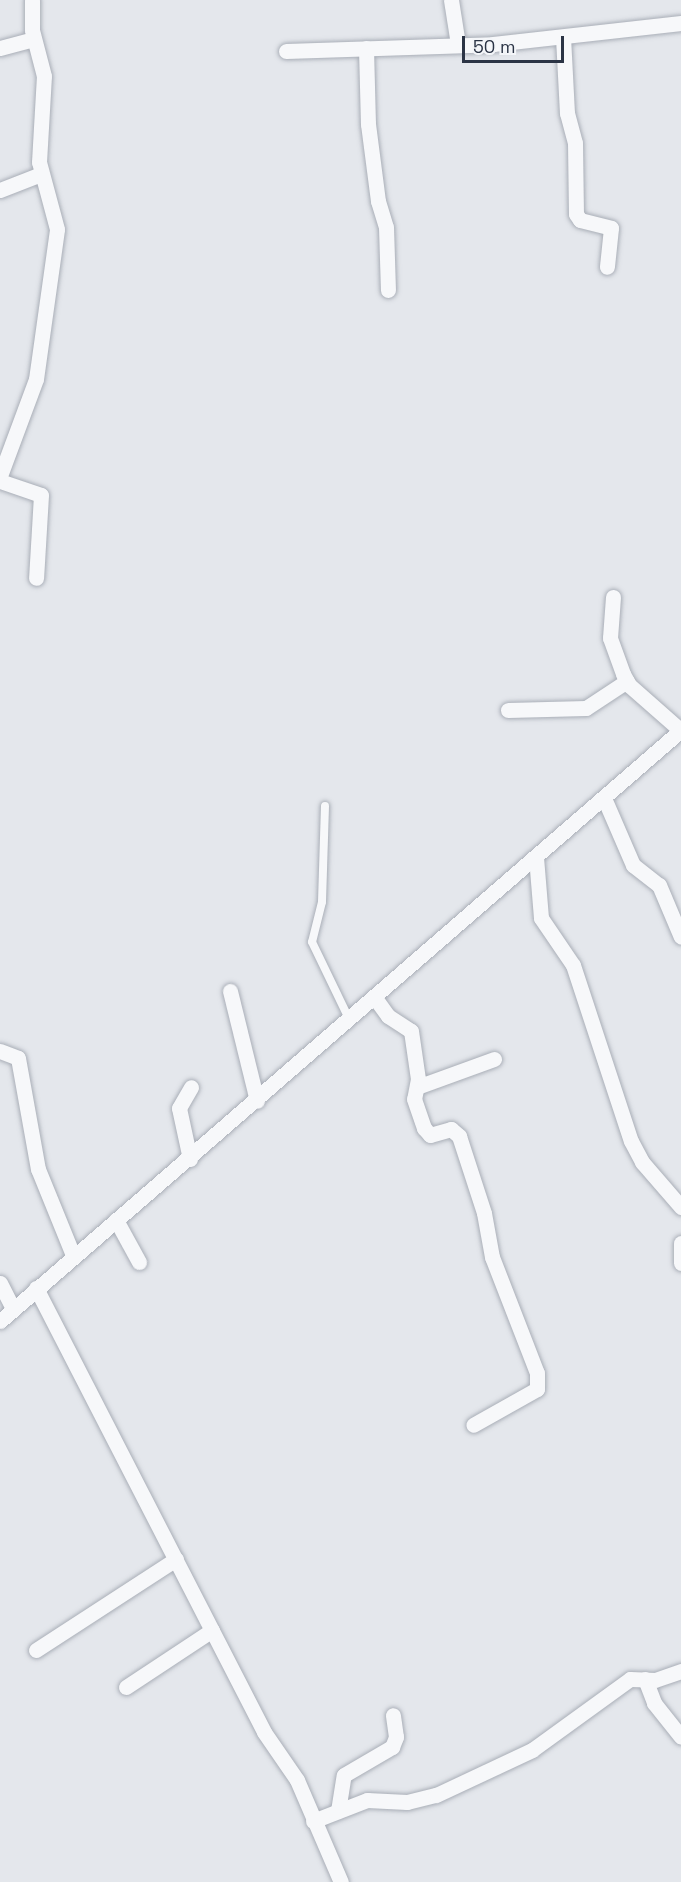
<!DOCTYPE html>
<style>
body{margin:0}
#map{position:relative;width:681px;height:1882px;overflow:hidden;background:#e4e7ec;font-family:"Space Grotesk",sans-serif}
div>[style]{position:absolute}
.roads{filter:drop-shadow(0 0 2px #a9aeb7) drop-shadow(0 0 2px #a9aeb7)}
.lane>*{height:8px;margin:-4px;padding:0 4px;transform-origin:4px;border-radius:4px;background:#f7f8fa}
.street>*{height:15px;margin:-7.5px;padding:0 7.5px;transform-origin:7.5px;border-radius:7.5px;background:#f7f8fa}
span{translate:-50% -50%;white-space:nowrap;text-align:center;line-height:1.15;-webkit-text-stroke:4.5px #f4f6f9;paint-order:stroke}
.scale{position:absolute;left:462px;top:36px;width:102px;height:27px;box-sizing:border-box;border:3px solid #2b3445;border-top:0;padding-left:8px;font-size:18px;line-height:21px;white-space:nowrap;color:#2b3445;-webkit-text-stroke:4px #f4f6f9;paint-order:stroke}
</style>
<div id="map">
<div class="roads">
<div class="lane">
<i style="left:325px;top:806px;width:96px;rotate:91.8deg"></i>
<i style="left:322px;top:902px;width:41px;rotate:104deg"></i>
<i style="left:312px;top:942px;width:85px;rotate:64.3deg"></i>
</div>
<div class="street">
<i style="left:451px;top:0;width:45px;rotate:81deg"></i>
<i style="left:563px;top:37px;width:76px;rotate:87deg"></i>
<i style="left:567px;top:113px;width:31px;rotate:75deg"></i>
<i style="left:575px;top:143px;width:71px;rotate:89.2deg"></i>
<i style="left:576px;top:214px;width:7px;rotate:56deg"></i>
<i style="left:580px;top:220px;width:32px;rotate:14deg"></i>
<i style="left:611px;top:228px;width:39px;rotate:96deg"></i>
<i style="left:0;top:48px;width:35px;rotate:-15deg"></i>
<i style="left:366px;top:48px;width:76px;rotate:88.5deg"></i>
<i style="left:368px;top:124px;width:78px;rotate:82.6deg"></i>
<i style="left:378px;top:201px;width:27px;rotate:73deg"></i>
<i style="left:386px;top:227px;width:63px;rotate:88.2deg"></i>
<i style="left:286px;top:51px;width:207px;rotate:-1.9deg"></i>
<i style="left:493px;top:44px;width:189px;rotate:-6.4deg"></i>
<i style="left:0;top:190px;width:44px;rotate:-21.3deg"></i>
<i style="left:0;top:476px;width:103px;rotate:-69.6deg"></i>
<i style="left:36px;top:379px;width:151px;rotate:-82deg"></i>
<i style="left:57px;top:229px;width:69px;rotate:-105deg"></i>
<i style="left:39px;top:162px;width:86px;rotate:-86.7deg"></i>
<i style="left:44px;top:76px;width:48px;rotate:-104.6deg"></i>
<i style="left:32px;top:30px;width:30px;rotate:-90deg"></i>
<i style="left:0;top:481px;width:43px;rotate:18.9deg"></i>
<i style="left:41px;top:495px;width:83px;rotate:93.4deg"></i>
<i style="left:613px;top:597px;width:41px;rotate:94.2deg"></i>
<i style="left:610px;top:638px;width:38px;rotate:70deg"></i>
<i style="left:623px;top:674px;width:13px;rotate:61deg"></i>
<i style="left:629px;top:685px;width:68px;rotate:41.4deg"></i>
<i style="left:508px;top:710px;width:78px;rotate:-1.5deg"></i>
<i style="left:586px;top:708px;width:49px;rotate:-33.4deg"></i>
<i style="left:604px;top:798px;width:73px;rotate:66.6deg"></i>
<i style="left:633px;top:865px;width:33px;rotate:38deg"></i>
<i style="left:659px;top:885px;width:56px;rotate:67.1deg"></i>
<i style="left:536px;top:857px;width:61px;rotate:85.3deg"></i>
<i style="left:541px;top:918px;width:57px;rotate:55.8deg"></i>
<i style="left:573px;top:965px;width:185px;rotate:71.8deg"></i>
<i style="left:631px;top:1141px;width:24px;rotate:62deg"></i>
<i style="left:642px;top:1162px;width:60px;rotate:49.1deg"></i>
<i style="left:230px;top:991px;width:113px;rotate:76.2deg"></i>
<i style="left:375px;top:998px;width:22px;rotate:54deg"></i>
<i style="left:388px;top:1016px;width:27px;rotate:33deg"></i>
<i style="left:411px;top:1031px;width:49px;rotate:81.7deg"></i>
<i style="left:418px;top:1079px;width:20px;rotate:101deg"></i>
<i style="left:414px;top:1099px;width:31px;rotate:71deg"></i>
<i style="left:424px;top:1128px;width:9px;rotate:49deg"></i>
<i style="left:430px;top:1135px;width:22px;rotate:-16deg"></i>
<i style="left:451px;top:1129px;width:11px;rotate:41deg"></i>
<i style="left:459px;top:1136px;width:81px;rotate:72deg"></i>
<i style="left:484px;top:1213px;width:45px;rotate:79.7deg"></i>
<i style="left:492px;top:1257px;width:124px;rotate:68.8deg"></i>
<i style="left:537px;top:1373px;width:16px;rotate:90deg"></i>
<i style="left:537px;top:1389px;width:73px;rotate:150.6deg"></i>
<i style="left:0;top:1051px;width:19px;rotate:21deg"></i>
<i style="left:18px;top:1058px;width:113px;rotate:79.8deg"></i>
<i style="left:38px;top:1169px;width:93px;rotate:67.9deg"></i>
<i style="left:417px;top:1087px;width:82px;rotate:-20deg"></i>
<i style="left:190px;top:1159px;width:52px;rotate:-102.2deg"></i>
<i style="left:179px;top:1108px;width:24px;rotate:-60deg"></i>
<i style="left:116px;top:1220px;width:48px;rotate:61.3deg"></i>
<i style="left:681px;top:1243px;width:20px;rotate:90deg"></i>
<i style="left:0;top:1283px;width:29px;rotate:63deg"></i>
<i style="left:36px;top:1288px;width:499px;rotate:62.8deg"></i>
<i style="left:264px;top:1732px;width:58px;rotate:55.5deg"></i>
<i style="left:297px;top:1780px;width:111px;rotate:66.7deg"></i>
<i style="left:0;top:1321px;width:902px;rotate:-40.95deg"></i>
<i style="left:36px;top:1650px;width:167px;rotate:-33deg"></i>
<i style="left:645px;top:1679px;width:26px;rotate:69deg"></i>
<i style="left:654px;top:1703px;width:43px;rotate:51.5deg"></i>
<i style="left:126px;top:1687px;width:103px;rotate:-33.5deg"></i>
<i style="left:338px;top:1811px;width:36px;rotate:-81deg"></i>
<i style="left:344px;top:1775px;width:56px;rotate:-30.3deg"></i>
<i style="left:392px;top:1747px;width:11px;rotate:-68deg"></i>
<i style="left:396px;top:1737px;width:22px;rotate:-98deg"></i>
<i style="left:313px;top:1821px;width:58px;rotate:-21.3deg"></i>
<i style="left:367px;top:1800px;width:40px;rotate:2.9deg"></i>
<i style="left:407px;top:1802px;width:30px;rotate:-14deg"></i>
<i style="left:436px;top:1795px;width:106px;rotate:-25.1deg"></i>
<i style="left:532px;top:1750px;width:121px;rotate:-35.9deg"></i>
<i style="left:630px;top:1679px;width:25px;rotate:2deg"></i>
<i style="left:655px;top:1680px;width:28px;rotate:-19deg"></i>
</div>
</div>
<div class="scale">50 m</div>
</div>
